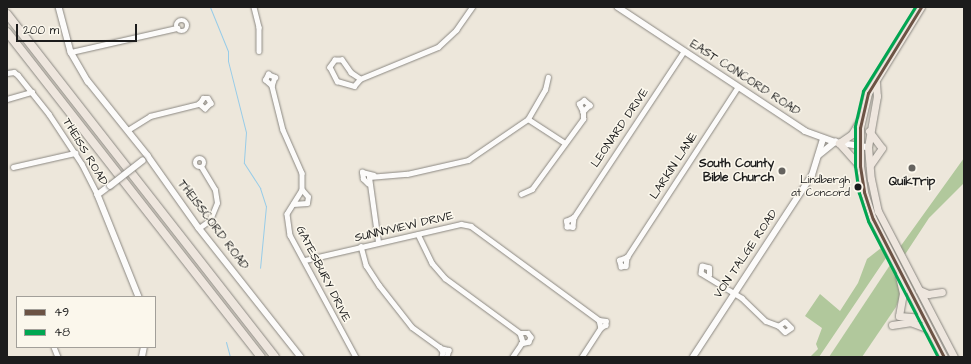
<!DOCTYPE html>
<style>
body{margin:0}
#map{position:relative;width:971px;height:364px;overflow:hidden;background:#ede7db;font-family:"Architects Daughter",sans-serif}
div>[style]{position:absolute}
.forest>*{inset:0;background:#b1c89c}
.stream>*{height:1px;margin:-0.5px;padding:0 0.5px;transform-origin:0.5px;border-radius:0.5px;background:#98cce8}
.roads{filter:drop-shadow(0 0 1px #8b8882) drop-shadow(0 0 1px #8b8882)}
.minor>*{height:4.5px;margin:-2.25px;padding:0 2.25px;transform-origin:2.25px;border-radius:2.25px;background:#fcfbfa}
.minor>.ring{margin:-2.25px;padding:0;box-sizing:content-box;background:none;border:4.5px solid #fcfbfa;border-radius:50%}
.tertiary>*{height:5.5px;margin:-2.75px;padding:0 2.75px;transform-origin:2.75px;border-radius:2.75px;background:#fcfbfa}
.primary>*{height:7px;margin:-3.5px;padding:0 3.5px;transform-origin:3.5px;border-radius:3.5px;background:#eee6de}
.motorway>*{height:8px;margin:-4px;padding:0 4px;transform-origin:4px;border-radius:4px;background:#eee6de}
.bridges{filter:drop-shadow(0 0 1px #8b8882) drop-shadow(0 0 1px #8b8882)}
.tertiary-bridge>*{height:5.5px;margin:-2.75px;padding:0 2.75px;transform-origin:2.75px;border-radius:2.75px;background:#fcfbfa}
.bus-1>*{height:3px;margin:-1.5px;padding:0 1.5px;transform-origin:1.5px;border-radius:1.5px;background:#6c5345}
.bus-2>*{height:3px;margin:-1.5px;padding:0 1.5px;transform-origin:1.5px;border-radius:1.5px;background:#00a651}
.dots>*{width:11px;height:11px;translate:-50% -50%;box-sizing:border-box;border:2px solid #fbf7ec;border-radius:50%}
span{translate:-50% -50%;white-space:nowrap;text-align:center;line-height:1.15;-webkit-text-stroke:3px #fbf7ec;paint-order:stroke}
.bus-label{font-size:11px;color:#1c1c1c}
.right{translate:-100% -50%;text-align:right}
.street-label{font-size:12px;color:#1c1c1c}
.poi-label{font-size:12px;color:#1c1c1c;font-weight:700}
.frame{position:absolute;inset:0;border:8px solid #1c1c1c;pointer-events:none}
.legend{position:absolute;left:16px;top:296px;width:140px;height:52px;box-sizing:border-box;background:#fbf7ec;border:1px solid #a29f99;margin:0;padding:5px 7px;list-style:none;font-size:12px;color:#1c1c1c}
.legend li{display:flex;align-items:center;gap:8px;height:20px}
.legend b{width:20px;border:1px solid #a29f99}
.scale{position:absolute;left:16px;top:24px;width:121px;height:18px;box-sizing:border-box;border:2px solid #1c1c1c;border-top:0;padding-left:5px;font-size:12px;line-height:14px;white-space:nowrap;color:#1c1c1c;-webkit-text-stroke:3px #fbf7ec;paint-order:stroke}
</style>
<div id="map">
<div class="forest">
<i style="clip-path:polygon(964px 158px,964px 183px,929px 218px,904px 256px,900px 247px)"></i>
<i style="clip-path:polygon(881px 248px,886px 258px,819px 357px,810px 357px,818px 349px,816px 344px,822px 328px,805px 316px,820px 294px,840px 311px,858px 283px,867px 259px)"></i>
<i style="clip-path:polygon(890px 265px,899px 284px,901px 294px,896px 307px,862px 357px,829px 357px)"></i>
</div>
<div class="stream">
<i style="left:210px;top:7px;width:48px;rotate:67.8deg"></i>
<i style="left:228px;top:51px;width:10px;rotate:90deg"></i>
<i style="left:228px;top:61px;width:73px;rotate:75.8deg"></i>
<i style="left:246px;top:132px;width:31px;rotate:94deg"></i>
<i style="left:244px;top:163px;width:30px;rotate:57deg"></i>
<i style="left:260px;top:188px;width:19px;rotate:72deg"></i>
<i style="left:266px;top:206px;width:62px;rotate:95.5deg"></i>
<i style="left:226px;top:342px;width:16px;rotate:75deg"></i>
</div>
<div class="roads">
<div class="minor">
<i style="left:254px;top:7px;width:21px;rotate:76deg"></i>
<i style="left:259px;top:27px;width:24px;rotate:90deg"></i>
<i class="ring" style="left:176px;top:20px;width:7.5px;height:7.5px"></i>
<i style="left:71px;top:52px;width:109px;rotate:-12.8deg"></i>
<i style="left:7px;top:73px;width:7px;rotate:-8deg"></i>
<i style="left:14px;top:72px;width:5px;rotate:37deg"></i>
<i style="left:18px;top:75px;width:50px;rotate:51.5deg"></i>
<i style="left:49px;top:114px;width:60px;rotate:56.6deg"></i>
<i style="left:82px;top:164px;width:35px;rotate:63deg"></i>
<i style="left:360px;top:79px;width:11px;rotate:-146deg"></i>
<i style="left:351px;top:73px;width:16px;rotate:-125deg"></i>
<i style="left:342px;top:60px;width:7px;rotate:180deg"></i>
<i style="left:335px;top:60px;width:9px;rotate:126deg"></i>
<i style="left:330px;top:67px;width:16px;rotate:63deg"></i>
<i style="left:337px;top:81px;width:18px;rotate:16deg"></i>
<i style="left:354px;top:86px;width:9px;rotate:-49deg"></i>
<i style="left:360px;top:79px;width:84px;rotate:-22.3deg"></i>
<i style="left:438px;top:47px;width:25px;rotate:-43deg"></i>
<i style="left:456px;top:30px;width:28px;rotate:-55deg"></i>
<i style="left:272px;top:86px;width:9px;rotate:-139deg"></i>
<i style="left:265px;top:80px;width:7px;rotate:-63deg"></i>
<i style="left:268px;top:74px;width:8px;rotate:23deg"></i>
<i style="left:275px;top:77px;width:9px;rotate:108deg"></i>
<i style="left:272px;top:86px;width:45px;rotate:76deg"></i>
<i style="left:283px;top:130px;width:47px;rotate:66.2deg"></i>
<i style="left:302px;top:173px;width:17px;rotate:90deg"></i>
<i style="left:302px;top:190px;width:28px;rotate:122deg"></i>
<i style="left:287px;top:214px;width:21px;rotate:82deg"></i>
<i style="left:290px;top:235px;width:139px;rotate:61.6deg"></i>
<i style="left:7px;top:99px;width:26px;rotate:-16deg"></i>
<i style="left:528px;top:119px;width:44px;rotate:33deg"></i>
<i style="left:128px;top:130px;width:26px;rotate:-32deg"></i>
<i style="left:150px;top:116px;width:50px;rotate:-13.8deg"></i>
<i style="left:199px;top:104px;width:7px;rotate:-56deg"></i>
<i style="left:203px;top:98px;width:5px"></i>
<i style="left:208px;top:98px;width:6px;rotate:59deg"></i>
<i style="left:211px;top:103px;width:8px;rotate:135deg"></i>
<i style="left:205px;top:109px;width:8px;rotate:-140deg"></i>
<i class="ring" style="left:195px;top:158px;width:5.5px;height:5.5px"></i>
<i style="left:13px;top:167px;width:64px;rotate:-12.7deg"></i>
<i style="left:368px;top:184px;width:7px;rotate:-135deg"></i>
<i style="left:363px;top:179px;width:7px;rotate:-98deg"></i>
<i style="left:362px;top:172px;width:12px;rotate:14deg"></i>
<i style="left:521px;top:194px;width:12px;rotate:-24deg"></i>
<i style="left:532px;top:189px;width:87px;rotate:-53.9deg"></i>
<i style="left:583px;top:119px;width:7px;rotate:-90deg"></i>
<i style="left:583px;top:112px;width:9px;rotate:-117deg"></i>
<i style="left:579px;top:104px;width:6px;rotate:-39deg"></i>
<i style="left:584px;top:100px;width:8px;rotate:40deg"></i>
<i style="left:590px;top:105px;width:10px;rotate:135deg"></i>
<i style="left:293px;top:204px;width:14px;rotate:-4deg"></i>
<i style="left:307px;top:203px;width:6px;rotate:-81deg"></i>
<i style="left:308px;top:197px;width:9px;rotate:-131deg"></i>
<i style="left:574px;top:217px;width:10px;rotate:96deg"></i>
<i style="left:573px;top:227px;width:6px;rotate:180deg"></i>
<i style="left:567px;top:227px;width:6px;rotate:-99deg"></i>
<i style="left:566px;top:221px;width:9px;rotate:-27deg"></i>
<i style="left:574px;top:217px;width:199px;rotate:-56.5deg"></i>
<i style="left:199px;top:228px;width:14px;rotate:-36deg"></i>
<i style="left:210px;top:220px;width:18px;rotate:-68deg"></i>
<i style="left:217px;top:203px;width:13px;rotate:-99deg"></i>
<i style="left:215px;top:190px;width:26px;rotate:-121deg"></i>
<i style="left:418px;top:234px;width:32px;rotate:64deg"></i>
<i style="left:432px;top:263px;width:20px;rotate:49deg"></i>
<i style="left:445px;top:278px;width:93px;rotate:36.3deg"></i>
<i style="left:520px;top:333px;width:9px;rotate:72deg"></i>
<i style="left:523px;top:342px;width:18px;rotate:124deg"></i>
<i style="left:378px;top:242px;width:66px;rotate:-97.9deg"></i>
<i style="left:369px;top:177px;width:38px;rotate:-5deg"></i>
<i style="left:407px;top:174px;width:63px;rotate:-12.9deg"></i>
<i style="left:468px;top:160px;width:73px;rotate:-34.3deg"></i>
<i style="left:528px;top:119px;width:34px;rotate:-60deg"></i>
<i style="left:545px;top:90px;width:13px;rotate:-77deg"></i>
<i style="left:361px;top:246px;width:20px;rotate:75deg"></i>
<i style="left:366px;top:265px;width:24px;rotate:57deg"></i>
<i style="left:379px;top:285px;width:53px;rotate:51.8deg"></i>
<i style="left:412px;top:327px;width:34px;rotate:36deg"></i>
<i style="left:440px;top:347px;width:6px;rotate:59deg"></i>
<i style="left:443px;top:352px;width:5px;rotate:101deg"></i>
<i style="left:627px;top:257px;width:9px;rotate:96deg"></i>
<i style="left:626px;top:266px;width:5px;rotate:169deg"></i>
<i style="left:621px;top:267px;width:7px;rotate:-106deg"></i>
<i style="left:619px;top:260px;width:9px;rotate:-21deg"></i>
<i style="left:627px;top:257px;width:203px;rotate:-56.9deg"></i>
<i style="left:305px;top:260px;width:160px;rotate:-13deg"></i>
<i style="left:461px;top:224px;width:10px;rotate:11deg"></i>
<i style="left:471px;top:226px;width:159px;rotate:36.3deg"></i>
<i style="left:599px;top:320px;width:8px;rotate:76deg"></i>
<i style="left:601px;top:328px;width:35px;rotate:123deg"></i>
<i style="left:709px;top:275px;width:7px;rotate:-90deg"></i>
<i style="left:709px;top:268px;width:7px;rotate:-164deg"></i>
<i style="left:702px;top:266px;width:7px;rotate:98deg"></i>
<i style="left:701px;top:273px;width:48px;rotate:31.4deg"></i>
<i style="left:742px;top:298px;width:33px;rotate:44deg"></i>
<i style="left:766px;top:321px;width:14px;rotate:21deg"></i>
<i style="left:779px;top:326px;width:8px;rotate:45deg"></i>
<i style="left:785px;top:332px;width:7px;rotate:-34deg"></i>
<i style="left:791px;top:328px;width:8px;rotate:-135deg"></i>
<i style="left:785px;top:322px;width:7px;rotate:146deg"></i>
<i style="left:599px;top:320px;width:7px;rotate:8deg"></i>
<i style="left:606px;top:321px;width:4px;rotate:90deg"></i>
<i style="left:606px;top:325px;width:6px;rotate:149deg"></i>
<i style="left:520px;top:333px;width:8px"></i>
<i style="left:528px;top:333px;width:5px;rotate:53deg"></i>
<i style="left:531px;top:337px;width:5px;rotate:112deg"></i>
<i style="left:529px;top:342px;width:8px;rotate:166deg"></i>
<i style="left:54px;top:347px;width:11px;rotate:68deg"></i>
<i style="left:440px;top:348px;width:9px;rotate:13deg"></i>
<i style="left:449px;top:350px;width:7px;rotate:106deg"></i>
</div>
<div class="tertiary">
<i style="left:59px;top:7px;width:47px;rotate:75.1deg"></i>
<i style="left:71px;top:52px;width:34px;rotate:60deg"></i>
<i style="left:88px;top:81px;width:96px;rotate:51.3deg"></i>
<i style="left:148px;top:156px;width:88px;rotate:54.7deg"></i>
<i style="left:199px;top:228px;width:164px;rotate:51.7deg"></i>
<i style="left:618px;top:7px;width:224px;rotate:33.5deg"></i>
<i style="left:805px;top:131px;width:32px;rotate:20deg"></i>
<i style="left:835px;top:142px;width:33px;rotate:9deg"></i>
<i style="left:819px;top:155px;width:21px;rotate:-39deg"></i>
<i style="left:110px;top:186px;width:15px;rotate:143deg"></i>
<i style="left:98px;top:195px;width:110px;rotate:68.1deg"></i>
<i style="left:142px;top:357px;width:10px;rotate:-79deg"></i>
<i style="left:693px;top:357px;width:217px;rotate:-56.8deg"></i>
<i style="left:812px;top:175px;width:38px;rotate:-73deg"></i>
</div>
<div class="primary">
<i style="left:921px;top:7px;width:101px;rotate:121.6deg"></i>
<i style="left:868px;top:93px;width:36px;rotate:103deg"></i>
<i style="left:860px;top:128px;width:38px;rotate:90deg"></i>
<i style="left:860px;top:166px;width:26px;rotate:81deg"></i>
<i style="left:864px;top:192px;width:28px;rotate:72deg"></i>
<i style="left:873px;top:219px;width:155px;rotate:62.8deg"></i>
<i style="left:876px;top:83px;width:13px;rotate:86deg"></i>
<i style="left:877px;top:96px;width:52px;rotate:100deg"></i>
<i style="left:868px;top:147px;width:32px;rotate:85deg"></i>
<i style="left:871px;top:179px;width:33px;rotate:78deg"></i>
<i style="left:878px;top:211px;width:165px;rotate:62.5deg"></i>
<i style="left:859px;top:122px;width:14px;rotate:120deg"></i>
<i style="left:852px;top:134px;width:16px;rotate:145deg"></i>
<i style="left:839px;top:143px;width:31px;rotate:48deg"></i>
<i style="left:869px;top:131px;width:21px;rotate:53deg"></i>
<i style="left:882px;top:148px;width:21px;rotate:125deg"></i>
<i style="left:899px;top:276px;width:17px;rotate:77deg"></i>
<i style="left:903px;top:293px;width:23px;rotate:100deg"></i>
<i style="left:899px;top:316px;width:24px;rotate:5deg"></i>
<i style="left:919px;top:290px;width:10px;rotate:24deg"></i>
<i style="left:928px;top:294px;width:14px;rotate:-8deg"></i>
<i style="left:892px;top:325px;width:18px;rotate:-9deg"></i>
<i style="left:910px;top:322px;width:20px;rotate:20deg"></i>
</div>
<div class="motorway">
<i style="left:7px;top:14px;width:435px;rotate:52deg"></i>
<i style="left:7px;top:32px;width:412px;rotate:52deg"></i>
</div>
</div>
<div class="bridges">
<div class="tertiary-bridge">
<i style="left:110px;top:186px;width:41px;rotate:-38deg"></i>
</div>
</div>
<div class="bus-1">
<i style="left:921px;top:7px;width:101px;rotate:121.6deg"></i>
<i style="left:868px;top:93px;width:36px;rotate:103deg"></i>
<i style="left:860px;top:128px;width:38px;rotate:90deg"></i>
<i style="left:860px;top:166px;width:26px;rotate:81deg"></i>
<i style="left:864px;top:192px;width:28px;rotate:72deg"></i>
<i style="left:873px;top:219px;width:155px;rotate:62.8deg"></i>
</div>
<div class="bus-2">
<i style="left:915px;top:7px;width:99px;rotate:121.8deg"></i>
<i style="left:863px;top:91px;width:37px;rotate:103deg"></i>
<i style="left:855px;top:127px;width:39px;rotate:90deg"></i>
<i style="left:855px;top:166px;width:27px;rotate:82deg"></i>
<i style="left:859px;top:193px;width:29px;rotate:72deg"></i>
<i style="left:868px;top:221px;width:153px;rotate:62.8deg"></i>
</div>
<div class="dots">
<i style="left:912px;top:168px;background:#65635f"></i>
<i style="left:782px;top:171px;background:#65635f"></i>
<i style="left:858px;top:187px;background:#1c1c1c"></i>
</div>
<div class="bus-label">
<span class="right" style="left:850px;top:187px">Lindbergh<br>at Concord</span>
</div>
<div class="street-label">
<span style="left:745px;top:78px;rotate:33deg">EAST CONCORD ROAD</span>
<span style="left:620px;top:128px;rotate:-56deg">LEONARD DRIVE</span>
<span style="left:85px;top:152px;rotate:59deg">THEISS ROAD</span>
<span style="left:674px;top:166px;rotate:-57deg">LARKIN LANE</span>
<span style="left:213px;top:225px;rotate:53deg">THEISSCORD ROAD</span>
<span style="left:404px;top:227px;rotate:-13deg">SUNNYVIEW DRIVE</span>
<span style="left:746px;top:254px;rotate:-56deg">VON TALGE ROAD</span>
<span style="left:323px;top:274px;rotate:63deg">GATESBURY DRIVE</span>
</div>
<div class="poi-label">
<span class="right" style="left:774px;top:171px">South County<br>Bible Church</span>
<span style="left:912px;top:182px">QuikTrip</span>
</div>
<div class="frame"></div>
<ul class="legend">
<li><b style="height:5px;background:#6c5345"></b>49</li>
<li><b style="height:5px;background:#00a651"></b>48</li>
</ul>
<div class="scale">200 m</div>
</div>
